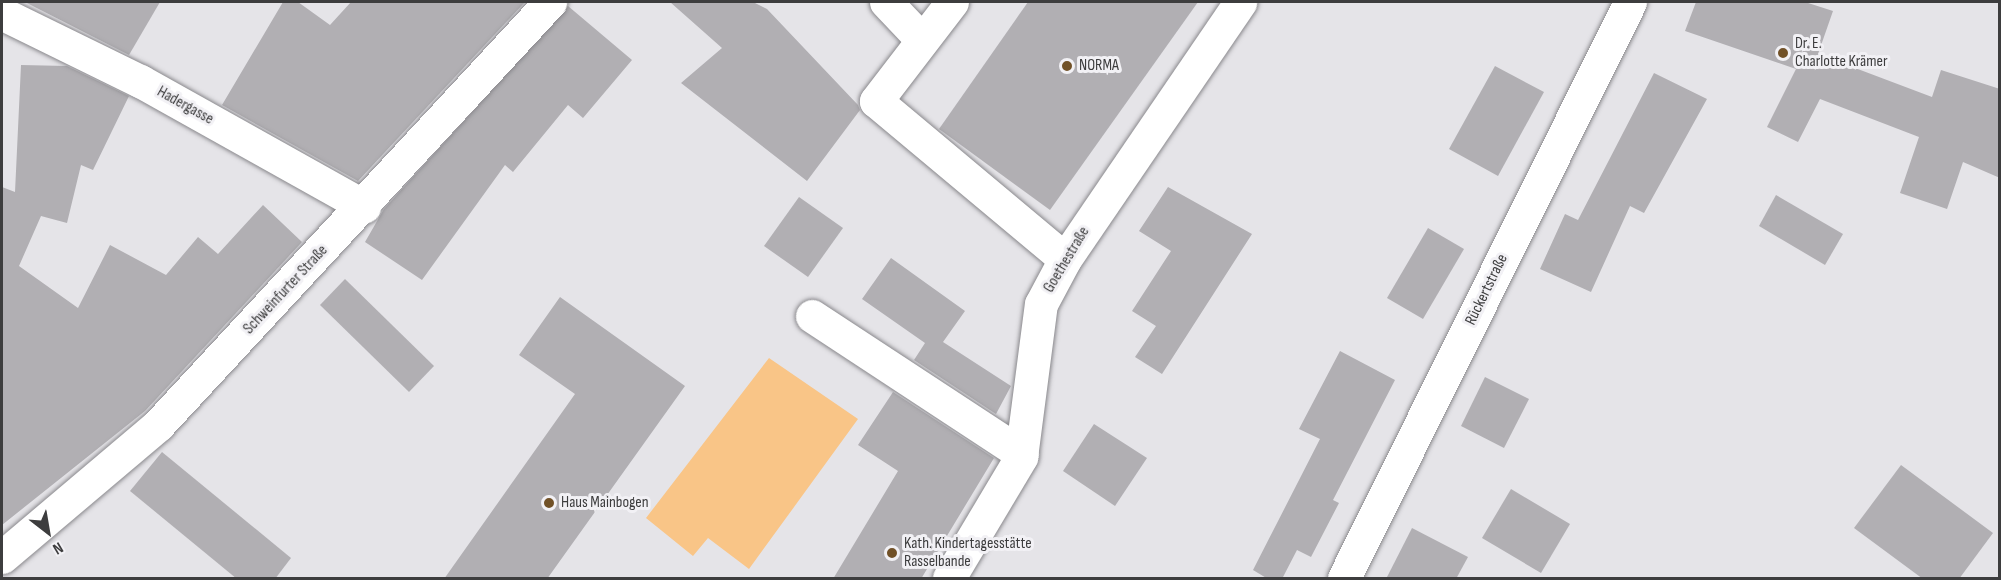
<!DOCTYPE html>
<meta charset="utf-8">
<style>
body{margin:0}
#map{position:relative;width:2001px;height:580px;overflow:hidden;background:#e5e4e8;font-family:"Sofia Sans Condensed",sans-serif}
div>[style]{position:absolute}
.green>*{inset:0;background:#f9c587}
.building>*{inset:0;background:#b1afb3}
.roads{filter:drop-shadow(0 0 2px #89888c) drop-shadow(0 0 2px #89888c)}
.minor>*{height:33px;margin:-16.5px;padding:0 16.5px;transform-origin:16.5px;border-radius:16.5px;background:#fff}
.dots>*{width:16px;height:16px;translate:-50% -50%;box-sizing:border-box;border:3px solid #f2f1f5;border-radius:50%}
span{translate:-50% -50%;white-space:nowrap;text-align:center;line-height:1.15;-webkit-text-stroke:6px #f2f1f5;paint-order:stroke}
.poi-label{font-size:16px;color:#3d3d3e}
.left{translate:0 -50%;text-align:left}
.street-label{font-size:16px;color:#3d3d3e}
.frame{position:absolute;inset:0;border:3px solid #3d3d3e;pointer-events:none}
.north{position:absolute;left:18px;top:502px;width:60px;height:60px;-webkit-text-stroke:4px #f2f1f5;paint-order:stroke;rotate:149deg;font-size:16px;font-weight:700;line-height:24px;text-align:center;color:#3d3d3e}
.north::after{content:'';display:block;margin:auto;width:21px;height:27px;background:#3d3d3e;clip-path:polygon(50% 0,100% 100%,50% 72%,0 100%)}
</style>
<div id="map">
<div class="green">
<i style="clip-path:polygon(769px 358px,858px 419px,749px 569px,708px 538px,693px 556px,646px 518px)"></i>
</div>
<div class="building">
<i style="clip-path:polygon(25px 2px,160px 2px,129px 55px)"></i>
<i style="clip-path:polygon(283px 2px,298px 2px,330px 25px,351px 2px,525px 2px,358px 181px,222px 105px)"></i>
<i style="clip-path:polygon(670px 2px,753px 2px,767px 9px,858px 105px,860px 110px,807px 181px,681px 83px,722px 48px)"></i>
<i style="clip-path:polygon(1028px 2px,1198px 2px,1050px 210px,939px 129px)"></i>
<i style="clip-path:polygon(1696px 2px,1805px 2px,1833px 11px,1818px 54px,1932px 97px,1941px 70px,2000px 89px,2000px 178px,1963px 162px,1947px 209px,1900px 193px,1919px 137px,1820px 99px,1798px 142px,1767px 127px,1796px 69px,1685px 31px)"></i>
<i style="clip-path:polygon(568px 6px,632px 60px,583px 118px,568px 105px,513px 172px,505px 165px,422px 280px,365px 242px,384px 209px)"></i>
<i style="clip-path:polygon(21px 65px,67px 66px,129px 96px,93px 170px,81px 165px,67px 223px,41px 216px,19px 266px,78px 308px,110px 245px,166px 275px,198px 237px,218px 254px,263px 205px,302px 242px,145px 411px,2px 525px,2px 187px,15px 192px)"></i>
<i style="clip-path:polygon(1495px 66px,1544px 92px,1498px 176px,1449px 149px)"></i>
<i style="clip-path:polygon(1654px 73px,1707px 99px,1644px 213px,1630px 206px,1591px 292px,1540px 269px,1565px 214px,1578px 220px)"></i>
<i style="clip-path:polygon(1168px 187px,1252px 234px,1162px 374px,1135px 357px,1156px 326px,1132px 311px,1171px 251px,1139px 231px)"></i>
<i style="clip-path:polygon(1776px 195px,1843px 234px,1825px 265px,1759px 226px)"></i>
<i style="clip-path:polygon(799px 197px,843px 228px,808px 277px,764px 246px)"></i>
<i style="clip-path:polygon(1428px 228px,1464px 249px,1423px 319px,1387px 298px)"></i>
<i style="clip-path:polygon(891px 258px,965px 311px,943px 342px,1011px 386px,996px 414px,914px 360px,925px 343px,862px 299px)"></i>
<i style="clip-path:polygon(345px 279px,434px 366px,409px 392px,320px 305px)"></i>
<i style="clip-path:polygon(560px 297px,685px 386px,547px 579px,444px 579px,575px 394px,519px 355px)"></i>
<i style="clip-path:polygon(1340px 351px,1395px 380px,1333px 500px,1339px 503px,1311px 557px,1297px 550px,1282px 579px,1268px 579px,1253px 570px,1320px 439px,1299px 429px)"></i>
<i style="clip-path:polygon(1485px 377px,1529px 399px,1504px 448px,1461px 426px)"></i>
<i style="clip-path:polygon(893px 392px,994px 458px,921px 579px,833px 579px,898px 471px,858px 445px)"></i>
<i style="clip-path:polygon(1094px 424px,1147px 458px,1115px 506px,1063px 471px)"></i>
<i style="clip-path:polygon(162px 452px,291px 558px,275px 579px,237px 579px,130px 491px)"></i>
<i style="clip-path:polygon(1901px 465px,1993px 533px,1959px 579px,1923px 579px,1854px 528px)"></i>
<i style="clip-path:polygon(1511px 489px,1570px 524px,1541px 573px,1482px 538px)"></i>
<i style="clip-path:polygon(1412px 528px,1468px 557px,1456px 579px,1386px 579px)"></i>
</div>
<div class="roads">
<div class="minor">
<i style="left:886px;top:2px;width:52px;rotate:46.5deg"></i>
<i style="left:952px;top:2px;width:125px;rotate:127.5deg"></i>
<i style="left:876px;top:101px;width:246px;rotate:39.9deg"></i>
<i style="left:3px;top:14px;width:153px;rotate:26.1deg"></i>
<i style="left:140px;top:81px;width:257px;rotate:29.2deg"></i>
<i style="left:812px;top:316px;width:251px;rotate:33.3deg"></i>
<i style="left:2px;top:557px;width:204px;rotate:-40.2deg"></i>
<i style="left:158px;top:425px;width:577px;rotate:-47.18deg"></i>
<i style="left:949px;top:578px;width:141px;rotate:-59.2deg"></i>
<i style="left:1021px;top:457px;width:154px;rotate:-82.6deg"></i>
<i style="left:1041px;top:304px;width:51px;rotate:-61.9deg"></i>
<i style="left:1065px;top:259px;width:311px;rotate:-55.7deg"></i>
<i style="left:1344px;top:578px;width:643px;rotate:-63.59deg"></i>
</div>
</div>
<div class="dots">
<i style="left:1783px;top:53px;background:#715127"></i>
<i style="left:1067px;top:66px;background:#715127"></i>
<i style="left:549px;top:503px;background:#715127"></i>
<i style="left:892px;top:553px;background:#715127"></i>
</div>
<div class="poi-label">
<span class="left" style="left:1795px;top:53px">Dr. E.<br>Charlotte Krämer</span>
<span class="left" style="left:1079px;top:66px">NORMA</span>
<span class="left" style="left:561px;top:503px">Haus Mainbogen</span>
<span class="left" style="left:904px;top:553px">Kath. Kindertagesstätte<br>Rasselbande</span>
</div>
<div class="street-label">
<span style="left:185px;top:106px;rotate:29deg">Hadergasse</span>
<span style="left:1067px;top:260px;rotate:-59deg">Goethestraße</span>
<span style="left:286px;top:290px;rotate:-47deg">Schweinfurter Straße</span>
<span style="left:1487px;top:290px;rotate:-64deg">Rückertstraße</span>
</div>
<div class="frame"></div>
<div class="north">N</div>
</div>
